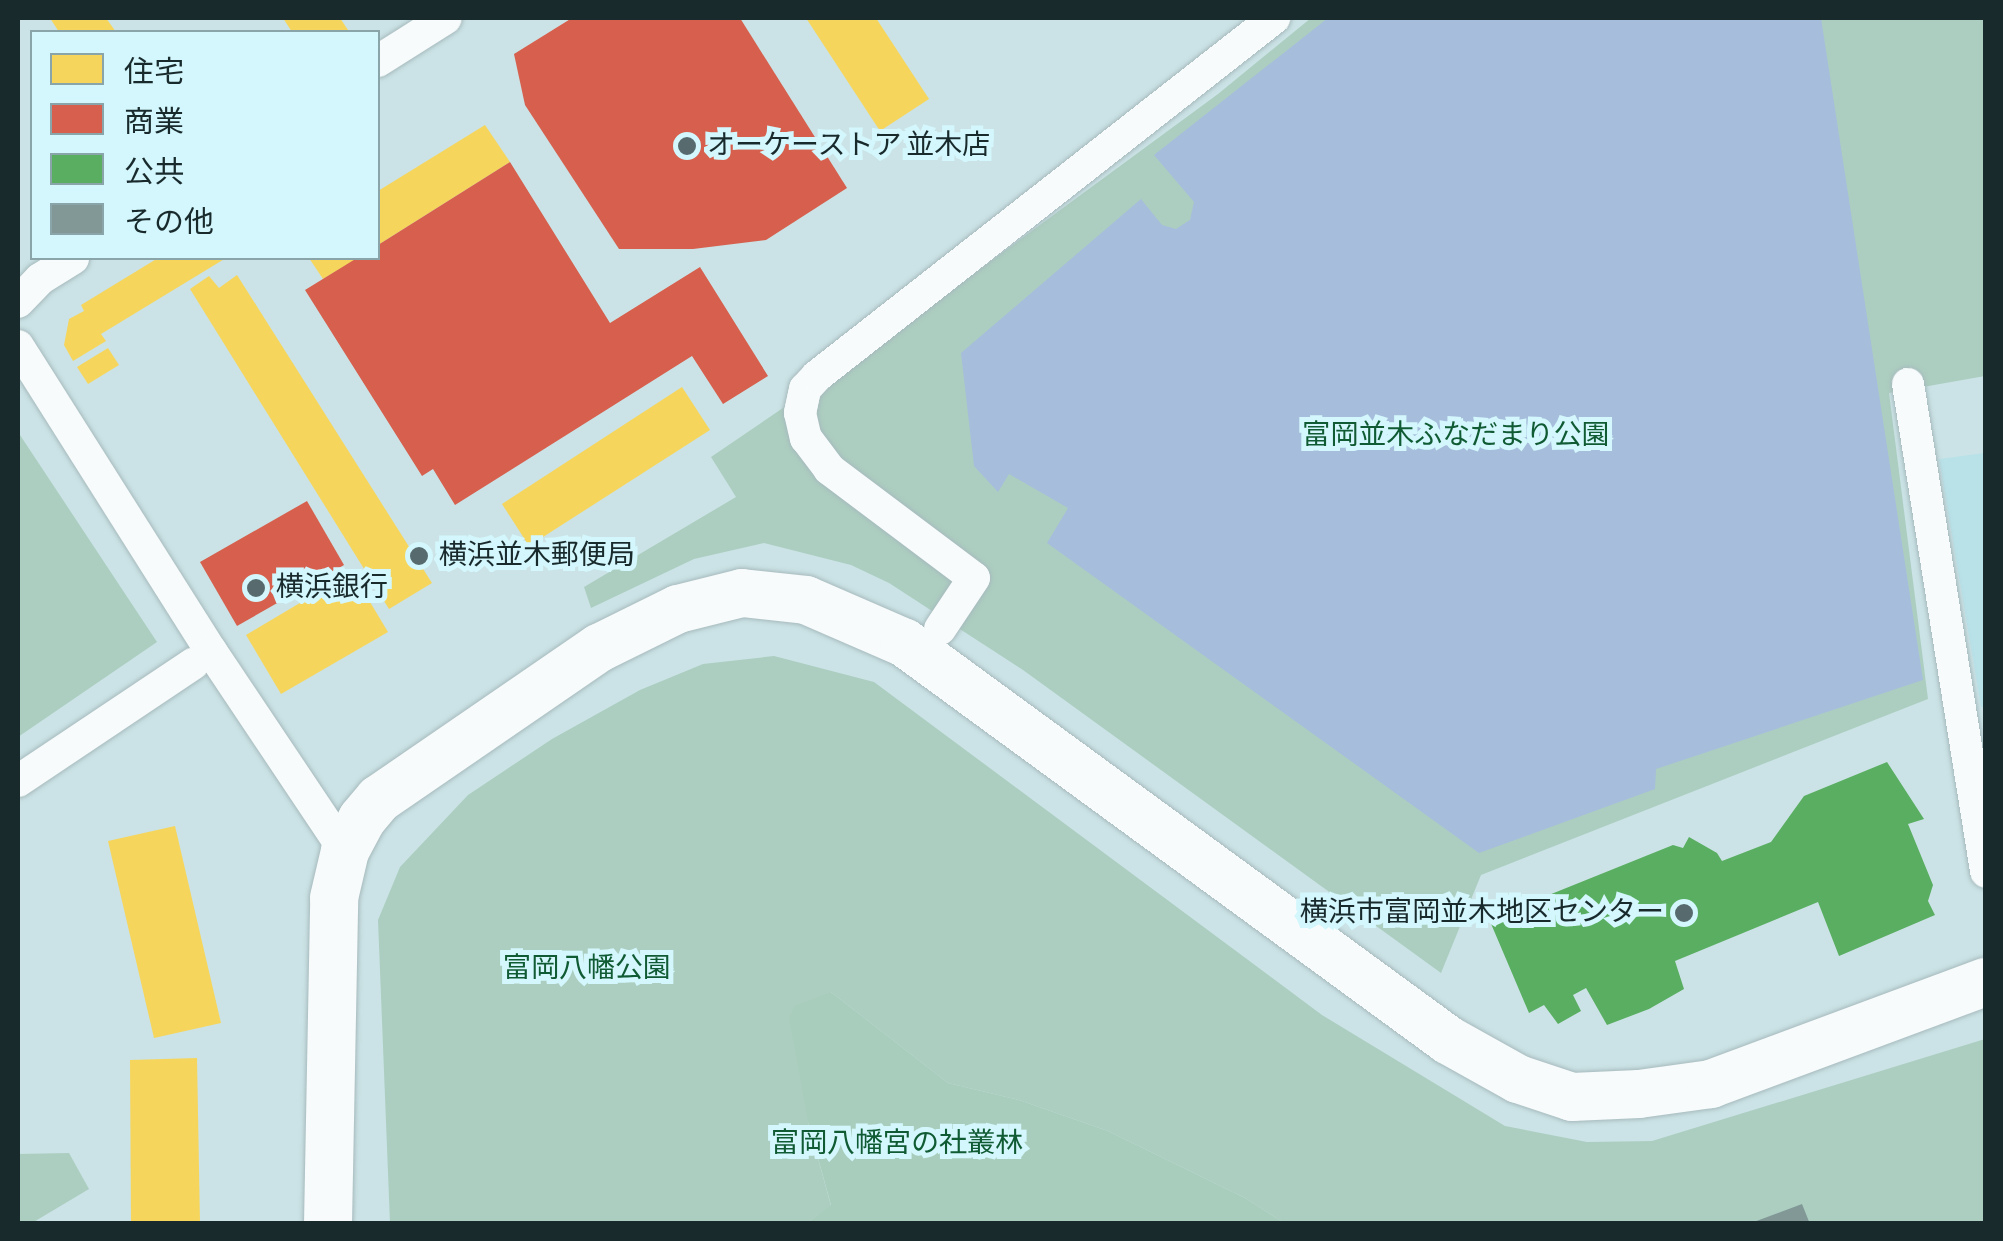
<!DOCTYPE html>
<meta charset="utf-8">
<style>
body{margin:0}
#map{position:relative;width:2003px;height:1241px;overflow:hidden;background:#cbe3e6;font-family:"Alegreya Sans","Noto Sans JP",sans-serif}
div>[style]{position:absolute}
.built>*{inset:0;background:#b9e2e8}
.green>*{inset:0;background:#accec0}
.forest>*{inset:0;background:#a9cdbd}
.water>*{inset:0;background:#a6bddc}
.homes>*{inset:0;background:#f6d55c}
.shops>*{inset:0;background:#d6604d}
.public>*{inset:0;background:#5aae61}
.building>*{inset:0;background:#819897}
.roads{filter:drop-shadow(0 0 2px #a7babd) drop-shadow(0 0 2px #a7babd)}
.street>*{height:32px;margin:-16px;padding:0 16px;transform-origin:16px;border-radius:16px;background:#f7fbfb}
.secondary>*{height:48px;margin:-24px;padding:0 24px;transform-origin:24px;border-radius:24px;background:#f7fbfb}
.dots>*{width:28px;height:28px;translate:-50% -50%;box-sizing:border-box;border:5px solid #d3f7fc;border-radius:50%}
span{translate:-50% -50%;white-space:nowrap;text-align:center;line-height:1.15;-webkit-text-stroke:10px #d3f7fc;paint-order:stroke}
.poi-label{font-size:28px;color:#192a2d}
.left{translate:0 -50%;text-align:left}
.right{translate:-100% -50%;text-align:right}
.park-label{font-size:28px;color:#105b34}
.frame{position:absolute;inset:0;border:20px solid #192a2d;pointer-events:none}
.legend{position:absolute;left:30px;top:30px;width:350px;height:230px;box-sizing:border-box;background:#d3f7fc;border:2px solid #89a5a9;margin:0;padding:12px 18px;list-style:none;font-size:30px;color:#192a2d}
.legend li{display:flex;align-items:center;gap:20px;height:50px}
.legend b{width:50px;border:2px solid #89a5a9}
</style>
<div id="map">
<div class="built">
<i style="clip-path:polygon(1985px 453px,1986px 706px,1981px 707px,1939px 459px)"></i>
</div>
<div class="green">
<i style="clip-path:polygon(1311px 18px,1985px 18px,1985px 376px,1889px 393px,1928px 699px,1481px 875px,1441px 973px,1023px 670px,889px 583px,851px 565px,764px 543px,694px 559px,591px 608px,584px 587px,736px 497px,711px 457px,893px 333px,1218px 94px)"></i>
<i style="clip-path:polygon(18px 432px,157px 642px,18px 737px)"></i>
<i style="clip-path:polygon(774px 656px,874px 682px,1322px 1015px,1505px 1126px,1587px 1142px,1652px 1141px,1985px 1039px,1985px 1223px,1284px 1223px,1247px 1199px,1108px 1131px,1019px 1100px,948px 1083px,831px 992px,808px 1122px,831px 1206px,807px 1223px,390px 1223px,378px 920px,400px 867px,468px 795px,552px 739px,640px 690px,703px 664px)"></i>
<i style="clip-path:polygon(69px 1153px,89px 1189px,32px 1223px,18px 1223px,18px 1154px)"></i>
</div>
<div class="forest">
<i style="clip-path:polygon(831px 992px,948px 1083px,1019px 1100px,1108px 1131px,1247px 1199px,1284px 1223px,807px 1223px,831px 1205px,808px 1122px,789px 1018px,794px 1006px)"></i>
</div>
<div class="water">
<i style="clip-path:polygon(1328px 18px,1821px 18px,1923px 680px,1656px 769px,1655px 789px,1479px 853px,1047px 543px,1068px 508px,1009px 474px,998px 492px,974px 466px,961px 353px,1141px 199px,1162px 225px,1176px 229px,1190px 220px,1194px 202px,1154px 155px)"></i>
</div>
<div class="homes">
<i style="clip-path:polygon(50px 18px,106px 18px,116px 32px,59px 32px)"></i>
<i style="clip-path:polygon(283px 18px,340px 18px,348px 30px,292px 32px)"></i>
<i style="clip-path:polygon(806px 18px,876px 18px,929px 99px,880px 131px)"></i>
<i style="clip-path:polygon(485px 125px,510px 162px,378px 245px,378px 191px)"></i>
<i style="clip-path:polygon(158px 258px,226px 258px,101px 334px,106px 341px,73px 361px,64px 345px,69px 319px,84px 311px,81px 305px)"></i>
<i style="clip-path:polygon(309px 258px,358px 258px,323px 279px)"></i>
<i style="clip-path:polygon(237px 275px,432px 583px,389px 609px,190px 289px,209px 276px,219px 288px)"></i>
<i style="clip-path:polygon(108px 348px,119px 365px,88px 384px,77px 367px)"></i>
<i style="clip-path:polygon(682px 387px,710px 430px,529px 546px,502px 504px)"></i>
<i style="clip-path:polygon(352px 572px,388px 632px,281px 694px,246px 635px)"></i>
<i style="clip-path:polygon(175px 826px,221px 1023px,154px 1038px,108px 841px)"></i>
<i style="clip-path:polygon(197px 1058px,200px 1224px,131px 1224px,130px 1060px)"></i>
</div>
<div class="shops">
<i style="clip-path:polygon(572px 18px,740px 18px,847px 188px,766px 240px,693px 249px,619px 249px,525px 105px,514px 54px)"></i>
<i style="clip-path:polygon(510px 162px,610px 323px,700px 267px,768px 376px,723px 404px,692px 356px,455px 505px,433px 469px,422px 476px,305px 290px,357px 258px,378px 258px,378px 245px)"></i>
<i style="clip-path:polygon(307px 501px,344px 565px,237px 626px,200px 562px)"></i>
</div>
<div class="public">
<i style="clip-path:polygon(1887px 762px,1924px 819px,1908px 824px,1933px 885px,1928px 901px,1935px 915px,1839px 956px,1818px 902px,1675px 961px,1684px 989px,1649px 1009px,1607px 1025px,1586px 988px,1573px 995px,1581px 1011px,1558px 1024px,1544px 1005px,1529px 1013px,1489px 919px,1673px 845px,1683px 848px,1689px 837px,1717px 853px,1722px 861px,1771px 842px,1804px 796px)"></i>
</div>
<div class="building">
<i style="clip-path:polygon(1802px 1204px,1810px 1224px,1751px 1224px,1751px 1223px)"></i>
</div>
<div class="roads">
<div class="street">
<i style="left:378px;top:61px;width:80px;rotate:-32.3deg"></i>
<i style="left:18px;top:302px;width:32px;rotate:-46deg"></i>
<i style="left:40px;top:279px;width:39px;rotate:-32deg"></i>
<i style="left:18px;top:346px;width:361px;rotate:57.7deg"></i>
<i style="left:211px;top:651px;width:241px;rotate:56.2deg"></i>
<i style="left:1908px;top:384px;width:494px;rotate:80.9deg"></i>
<i style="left:804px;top:394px;width:19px;rotate:102deg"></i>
<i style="left:800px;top:413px;width:26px;rotate:77deg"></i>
<i style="left:806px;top:438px;width:39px;rotate:53deg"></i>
<i style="left:829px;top:469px;width:181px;rotate:36.9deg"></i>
<i style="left:974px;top:578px;width:61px;rotate:123.7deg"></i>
<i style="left:800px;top:413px;width:25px;rotate:-78deg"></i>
<i style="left:805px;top:389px;width:18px;rotate:-47deg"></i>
<i style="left:817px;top:376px;width:581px;rotate:-38.07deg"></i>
<i style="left:18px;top:781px;width:211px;rotate:-33.8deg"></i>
</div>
<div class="secondary">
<i style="left:328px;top:1224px;width:326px;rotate:-88.9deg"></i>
<i style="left:334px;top:898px;width:48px;rotate:-76.8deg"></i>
<i style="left:345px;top:851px;width:36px;rotate:-62deg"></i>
<i style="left:362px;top:819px;width:26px;rotate:-50deg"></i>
<i style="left:379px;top:799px;width:267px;rotate:-34.5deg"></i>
<i style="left:599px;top:648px;width:88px;rotate:-26.3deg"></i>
<i style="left:678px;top:609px;width:66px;rotate:-14deg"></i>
<i style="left:742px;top:593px;width:64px;rotate:6.2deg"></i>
<i style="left:806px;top:600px;width:108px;rotate:23.5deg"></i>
<i style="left:905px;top:643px;width:673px;rotate:36.17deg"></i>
<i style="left:1448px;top:1040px;width:80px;rotate:29.1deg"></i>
<i style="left:1518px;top:1079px;width:57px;rotate:18.4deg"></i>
<i style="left:1572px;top:1097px;width:67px;rotate:-2.6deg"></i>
<i style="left:1639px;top:1094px;width:73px;rotate:-7.9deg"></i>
<i style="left:1711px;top:1084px;width:293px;rotate:-20.4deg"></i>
</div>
</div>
<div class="dots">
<i style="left:687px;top:146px;background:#576b6e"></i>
<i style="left:419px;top:556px;background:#576b6e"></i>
<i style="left:256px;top:588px;background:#576b6e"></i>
<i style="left:1684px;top:913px;background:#576b6e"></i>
</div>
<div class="poi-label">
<span class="left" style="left:707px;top:146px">オーケーストア 並木店</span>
<span class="left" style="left:439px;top:556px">横浜並木郵便局</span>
<span class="left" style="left:276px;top:588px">横浜銀行</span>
<span class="right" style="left:1664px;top:913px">横浜市富岡並木地区センター</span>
</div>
<div class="park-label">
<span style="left:1456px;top:436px">富岡並木ふなだまり公園</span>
<span style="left:587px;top:969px">富岡八幡公園</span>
<span style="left:897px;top:1144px">富岡八幡宮の社叢林</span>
</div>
<div class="frame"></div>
<ul class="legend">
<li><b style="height:28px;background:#f6d55c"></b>住宅</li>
<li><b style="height:28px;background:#d6604d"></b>商業</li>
<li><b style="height:28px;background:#5aae61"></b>公共</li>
<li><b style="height:28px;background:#819897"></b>その他</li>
</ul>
</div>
